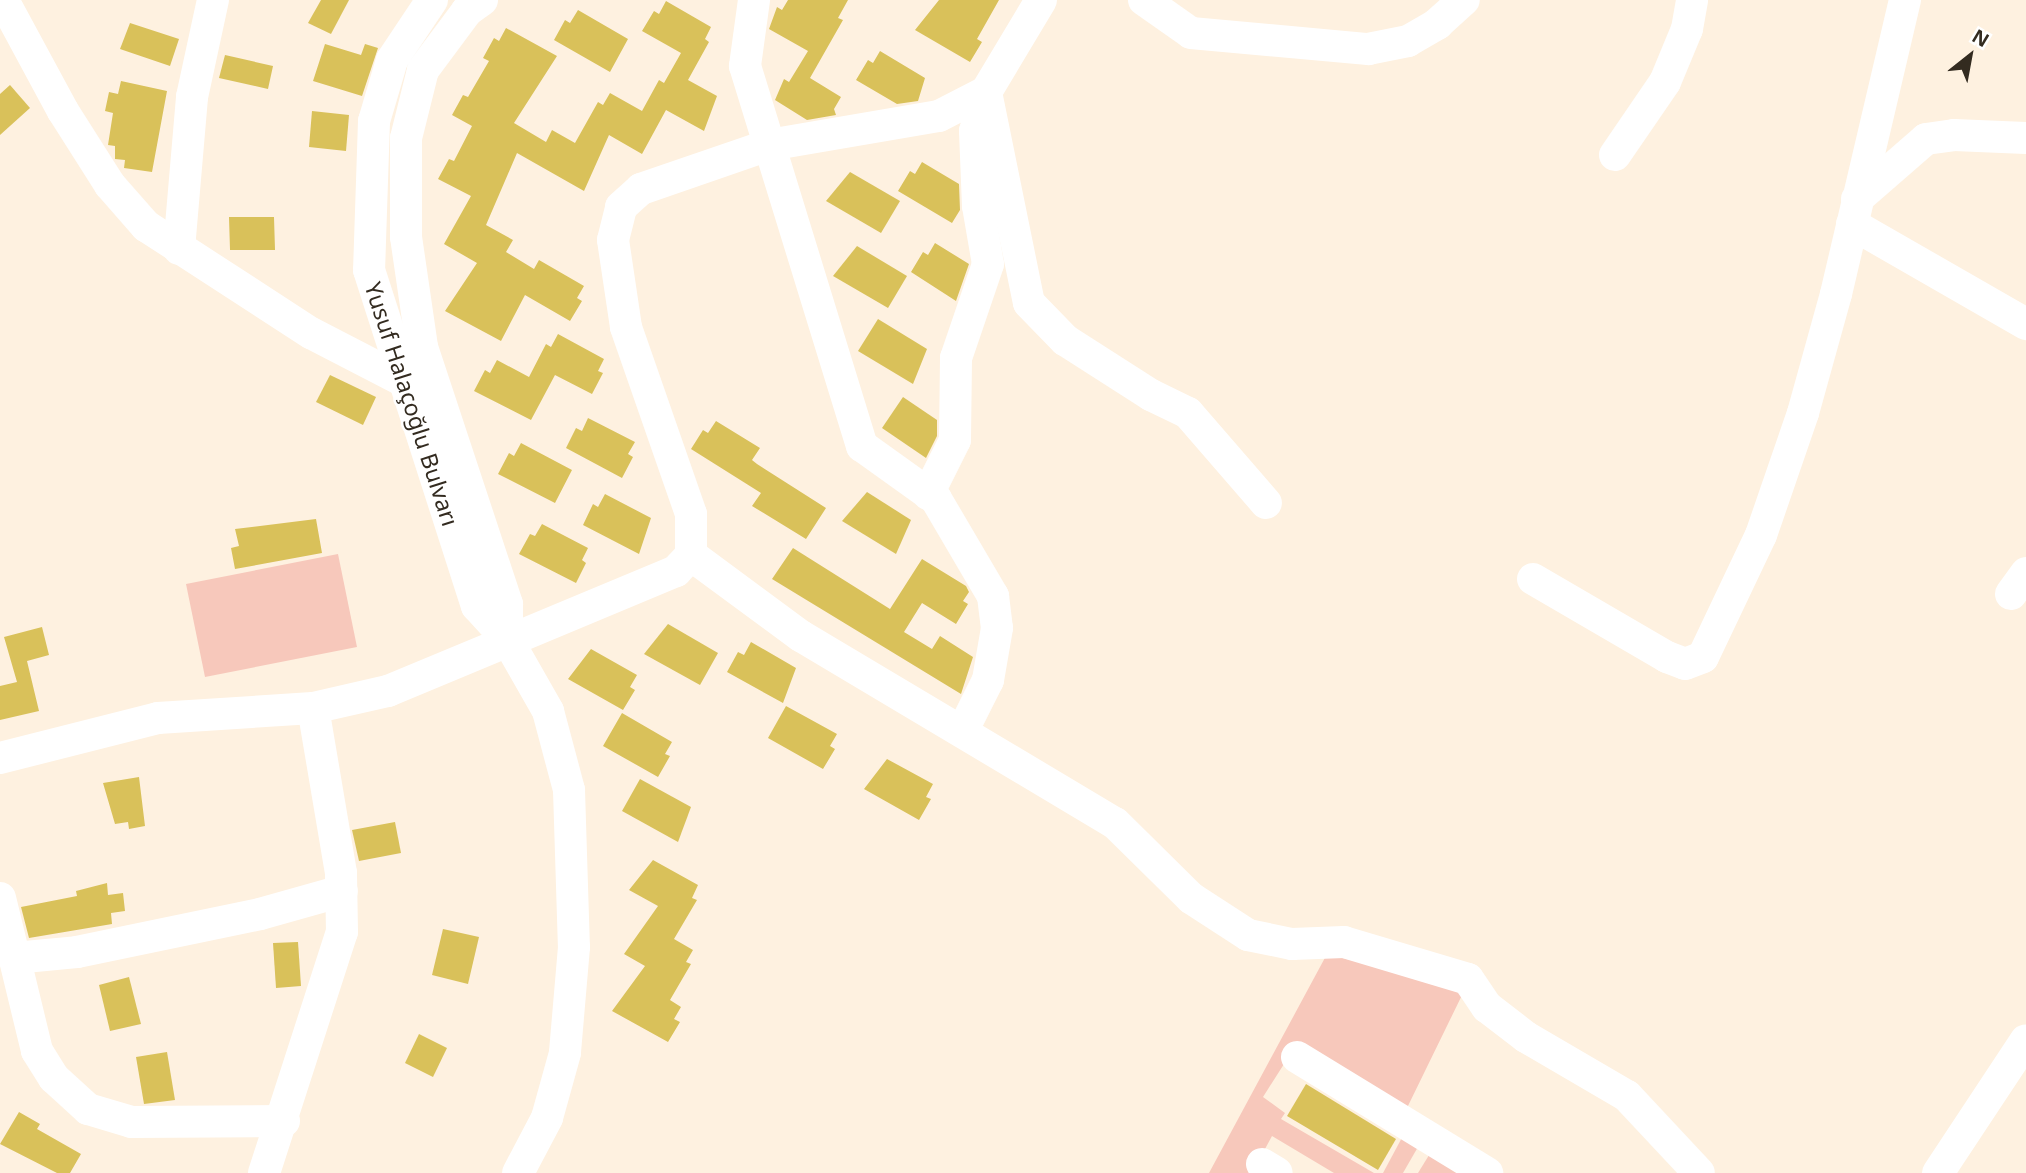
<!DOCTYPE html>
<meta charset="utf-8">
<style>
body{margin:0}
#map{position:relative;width:2026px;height:1173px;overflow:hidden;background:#fef1e0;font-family:"Noto Sans",sans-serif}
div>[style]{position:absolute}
.green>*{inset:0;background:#f7c8bb}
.building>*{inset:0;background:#d9c15a}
.minor>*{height:32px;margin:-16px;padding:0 16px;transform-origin:16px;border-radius:16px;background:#fff}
span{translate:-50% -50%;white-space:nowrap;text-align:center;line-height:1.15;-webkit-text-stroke:5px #fff;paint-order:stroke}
.street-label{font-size:23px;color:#332b20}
.north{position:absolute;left:1935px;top:21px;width:70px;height:70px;-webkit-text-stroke:5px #fff;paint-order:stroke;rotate:31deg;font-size:19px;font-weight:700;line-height:28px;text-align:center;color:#332b20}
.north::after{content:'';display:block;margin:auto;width:24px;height:32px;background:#332b20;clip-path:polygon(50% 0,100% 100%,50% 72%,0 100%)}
</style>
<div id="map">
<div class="green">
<i style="clip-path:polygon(338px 554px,357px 647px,205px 677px,186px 584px)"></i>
<i style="clip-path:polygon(1327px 954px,1465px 989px,1406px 1110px,1298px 1042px,1263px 1097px,1285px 1113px,1281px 1119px,1374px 1173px,1334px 1173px,1272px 1136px,1252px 1173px,1209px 1173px)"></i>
<i style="clip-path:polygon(1405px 1132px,1422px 1140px,1403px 1173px,1383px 1173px)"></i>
<i style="clip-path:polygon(1434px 1147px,1477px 1173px,1418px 1173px)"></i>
</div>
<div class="building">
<i style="clip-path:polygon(321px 0,349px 0,331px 34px,308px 23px)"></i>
<i style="clip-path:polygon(788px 0,848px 0,838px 18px,843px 20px,810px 78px,841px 97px,834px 109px,836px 115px,807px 120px,775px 100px,784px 79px,789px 82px,808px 51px,769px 29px,777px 7px,782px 10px)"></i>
<i style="clip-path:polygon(939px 0,999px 0,977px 39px,982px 42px,970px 62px,915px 30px)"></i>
<i style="clip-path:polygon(666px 1px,711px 27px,705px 39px,709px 42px,688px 80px,717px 96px,704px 131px,666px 110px,642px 154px,609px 135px,584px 191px,517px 153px,486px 225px,513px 240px,506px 252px,534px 269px,539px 260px,584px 286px,577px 298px,582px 301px,570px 321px,525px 295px,501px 341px,445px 311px,477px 263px,444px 244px,471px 196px,438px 179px,449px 159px,454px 161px,472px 126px,452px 115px,463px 95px,468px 97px,489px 61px,483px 58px,494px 38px,499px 41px,506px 28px,557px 56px,514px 123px,546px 142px,552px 130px,575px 143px,598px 102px,603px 105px,610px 93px,642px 111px,659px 80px,664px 83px,681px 53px,642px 31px,654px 11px,659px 14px)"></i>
<i style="clip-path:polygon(578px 10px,628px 39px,610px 72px,554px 40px,565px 20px,570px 23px)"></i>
<i style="clip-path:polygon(130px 23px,179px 39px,170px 66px,120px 49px)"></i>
<i style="clip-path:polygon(325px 44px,361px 55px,365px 44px,378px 48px,362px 96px,313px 81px)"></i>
<i style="clip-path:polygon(880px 51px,925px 78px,918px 101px,897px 104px,856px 80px,868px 60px,873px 63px)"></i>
<i style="clip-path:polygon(225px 55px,273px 66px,268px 89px,219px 78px)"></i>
<i style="clip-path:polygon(121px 81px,167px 91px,152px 172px,124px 168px,125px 160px,115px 159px,115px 146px,108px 145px,113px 113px,105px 111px,109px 92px,118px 94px)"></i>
<i style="clip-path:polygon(10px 85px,30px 108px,0 135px,0 94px)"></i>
<i style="clip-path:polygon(312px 111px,349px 115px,346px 151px,309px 147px)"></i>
<i style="clip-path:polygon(922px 162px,959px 184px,960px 210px,952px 223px,898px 191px,910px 171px,915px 174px)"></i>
<i style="clip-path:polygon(850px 172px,900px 201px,881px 233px,826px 201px)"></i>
<i style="clip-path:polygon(229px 217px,274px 217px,275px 250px,230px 250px)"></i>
<i style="clip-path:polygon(935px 243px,969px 264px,956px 301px,911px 272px,923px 252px,928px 255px)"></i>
<i style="clip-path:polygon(857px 246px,907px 276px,888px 308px,833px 276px)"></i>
<i style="clip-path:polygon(878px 319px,927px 349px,913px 384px,858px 351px)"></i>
<i style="clip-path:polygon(558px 334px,604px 359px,598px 371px,603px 373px,592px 394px,555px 375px,531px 420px,474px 391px,485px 370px,490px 373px,497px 360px,529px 377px,546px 344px,551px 347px)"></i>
<i style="clip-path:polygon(330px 375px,376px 397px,363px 425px,316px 402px)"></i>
<i style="clip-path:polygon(903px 397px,937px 420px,937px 436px,926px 458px,882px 428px)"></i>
<i style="clip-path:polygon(588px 418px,635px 442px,628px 454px,633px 457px,622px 478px,566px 448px,576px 428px,582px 431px)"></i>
<i style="clip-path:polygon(716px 421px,760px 448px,752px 460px,757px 464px,826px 508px,806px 539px,752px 506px,761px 493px,691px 449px,703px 430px,708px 433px)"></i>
<i style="clip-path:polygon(521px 443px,572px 470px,555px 503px,498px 474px,509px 453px,514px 456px)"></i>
<i style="clip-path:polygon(867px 492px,911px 520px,896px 554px,842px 521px)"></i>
<i style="clip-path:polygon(605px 494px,651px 518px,639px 554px,583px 525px,593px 504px,598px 507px)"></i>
<i style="clip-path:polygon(316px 519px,322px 553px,235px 569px,231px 548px,239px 546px,235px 529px)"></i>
<i style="clip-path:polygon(542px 524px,588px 548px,582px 560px,586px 563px,576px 583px,519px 554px,530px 534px,535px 536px)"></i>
<i style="clip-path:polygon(793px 548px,890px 609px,922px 559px,966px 586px,969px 592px,963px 601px,968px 604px,956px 624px,922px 603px,904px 632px,932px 649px,940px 636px,973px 657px,961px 694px,772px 579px)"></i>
<i style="clip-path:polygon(668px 624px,718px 653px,700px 685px,644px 654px)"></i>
<i style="clip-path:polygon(42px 627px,49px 655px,27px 661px,39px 711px,0 720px,0 686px,17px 682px,4px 637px)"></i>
<i style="clip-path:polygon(751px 642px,796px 668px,783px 703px,727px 672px,738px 652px,744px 655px)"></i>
<i style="clip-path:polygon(591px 649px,637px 675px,630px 687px,635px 690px,623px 710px,568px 679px)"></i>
<i style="clip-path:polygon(786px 706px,837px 734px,830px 746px,835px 749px,823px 769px,768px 738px)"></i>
<i style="clip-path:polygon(622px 713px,672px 742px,665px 754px,670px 756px,658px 777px,603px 746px)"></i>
<i style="clip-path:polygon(887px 759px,933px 784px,926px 797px,931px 799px,919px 820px,864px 789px)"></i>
<i style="clip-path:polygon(139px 777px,145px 826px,129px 829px,128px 822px,115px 824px,103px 783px)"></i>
<i style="clip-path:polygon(640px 779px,691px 807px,678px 842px,622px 811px)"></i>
<i style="clip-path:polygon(395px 822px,401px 853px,359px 861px,352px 830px)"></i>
<i style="clip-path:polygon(653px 860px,698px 885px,692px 898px,697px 900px,674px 939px,693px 950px,686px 962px,691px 964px,670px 1000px,681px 1007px,674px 1019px,680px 1022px,668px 1042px,612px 1011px,645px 966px,624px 954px,658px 906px,629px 890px)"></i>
<i style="clip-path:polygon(107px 883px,108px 895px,123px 893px,125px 911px,111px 913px,112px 924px,29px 938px,21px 907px,77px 896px,76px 891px)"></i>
<i style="clip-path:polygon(443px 929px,479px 937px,468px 984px,432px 975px)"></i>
<i style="clip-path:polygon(298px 942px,301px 986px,276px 988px,273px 943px)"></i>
<i style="clip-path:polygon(129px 977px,141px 1024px,110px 1031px,99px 985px)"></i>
<i style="clip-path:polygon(419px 1034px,447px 1048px,433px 1077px,405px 1063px)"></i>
<i style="clip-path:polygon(167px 1052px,175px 1100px,144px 1104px,136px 1057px)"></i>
<i style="clip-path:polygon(1306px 1084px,1396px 1139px,1378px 1170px,1287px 1116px)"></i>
<i style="clip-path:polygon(19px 1112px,40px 1124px,37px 1129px,81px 1154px,70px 1173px,57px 1173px,0 1144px)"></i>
</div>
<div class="minor">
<i style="left:3px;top:0;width:126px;rotate:61.6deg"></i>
<i style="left:63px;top:111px;width:88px;rotate:57.6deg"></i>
<i style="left:110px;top:185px;width:55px;rotate:48.7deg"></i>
<i style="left:146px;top:226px;width:197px;rotate:33deg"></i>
<i style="left:311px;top:333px;width:105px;rotate:27.3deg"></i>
<i style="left:432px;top:0;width:72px;rotate:123.7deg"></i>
<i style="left:392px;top:60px;width:64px;rotate:106.4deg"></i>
<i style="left:374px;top:121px;width:149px;rotate:91.9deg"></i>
<i style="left:369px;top:270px;width:353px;rotate:72.2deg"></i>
<i style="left:477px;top:606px;width:45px;rotate:47.7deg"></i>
<i style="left:507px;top:639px;width:83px;rotate:60.3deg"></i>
<i style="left:548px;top:711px;width:82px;rotate:75.1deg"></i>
<i style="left:569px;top:790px;width:157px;rotate:88.2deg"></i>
<i style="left:574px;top:947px;width:106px;rotate:94.9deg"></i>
<i style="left:565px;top:1053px;width:67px;rotate:105.5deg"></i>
<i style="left:547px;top:1118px;width:62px;rotate:117.8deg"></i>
<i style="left:482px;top:0;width:19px;rotate:144deg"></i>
<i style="left:467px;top:11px;width:74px;rotate:126.7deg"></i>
<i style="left:423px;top:70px;width:70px;rotate:104deg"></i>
<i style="left:406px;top:138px;width:99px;rotate:90deg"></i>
<i style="left:406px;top:237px;width:111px;rotate:81.7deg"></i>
<i style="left:422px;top:347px;width:271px;rotate:71.7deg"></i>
<i style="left:507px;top:604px;width:35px;rotate:90deg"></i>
<i style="left:754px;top:0;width:67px;rotate:97.8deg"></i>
<i style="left:745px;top:66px;width:398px;rotate:72.9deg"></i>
<i style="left:862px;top:446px;width:91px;rotate:35.6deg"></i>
<i style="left:936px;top:499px;width:113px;rotate:59.6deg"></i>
<i style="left:993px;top:596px;width:32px;rotate:83deg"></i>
<i style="left:997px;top:628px;width:53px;rotate:99.8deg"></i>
<i style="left:988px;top:680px;width:56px;rotate:116.6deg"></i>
<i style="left:1144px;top:0;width:57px;rotate:35.1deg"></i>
<i style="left:1191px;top:33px;width:178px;rotate:5.2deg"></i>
<i style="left:1368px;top:49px;width:41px;rotate:-11.3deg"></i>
<i style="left:1408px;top:41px;width:34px;rotate:-30deg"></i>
<i style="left:1437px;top:24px;width:36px;rotate:-42deg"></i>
<i style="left:986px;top:92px;width:215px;rotate:78.5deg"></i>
<i style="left:1029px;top:303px;width:52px;rotate:45.8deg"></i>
<i style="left:1065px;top:340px;width:102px;rotate:32.6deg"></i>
<i style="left:1151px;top:395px;width:41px;rotate:25.9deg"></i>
<i style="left:1188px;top:413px;width:119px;rotate:49.1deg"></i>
<i style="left:1615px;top:155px;width:88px;rotate:-55.6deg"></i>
<i style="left:1665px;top:82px;width:57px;rotate:-67.5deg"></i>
<i style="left:1687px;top:29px;width:29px;rotate:-80deg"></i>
<i style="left:1857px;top:199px;width:91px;rotate:-41deg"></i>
<i style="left:1926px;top:139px;width:28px;rotate:-8deg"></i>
<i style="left:1954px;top:135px;width:72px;rotate:2.4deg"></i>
<i style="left:1852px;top:224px;width:201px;rotate:29.9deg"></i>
<i style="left:179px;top:249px;width:153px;rotate:-85.1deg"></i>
<i style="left:192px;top:97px;width:99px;rotate:-77.8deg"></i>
<i style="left:928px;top:494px;width:60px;rotate:-63.4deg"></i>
<i style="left:955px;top:440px;width:82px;rotate:-89.3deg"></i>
<i style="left:956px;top:358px;width:99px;rotate:-71.2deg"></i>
<i style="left:988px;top:264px;width:59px;rotate:-99.8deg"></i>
<i style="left:978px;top:206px;width:75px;rotate:-92.3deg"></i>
<i style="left:975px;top:131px;width:28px;rotate:-73deg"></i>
<i style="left:691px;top:555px;width:137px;rotate:36.4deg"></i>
<i style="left:801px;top:636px;width:365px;rotate:30.8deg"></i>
<i style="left:1115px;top:823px;width:107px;rotate:44.6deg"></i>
<i style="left:1191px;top:898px;width:68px;rotate:33deg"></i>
<i style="left:1248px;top:935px;width:45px;rotate:11.6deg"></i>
<i style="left:1292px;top:944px;width:52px;rotate:-2.2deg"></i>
<i style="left:1344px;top:942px;width:129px;rotate:16.6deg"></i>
<i style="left:1468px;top:979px;width:34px;rotate:56deg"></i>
<i style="left:1487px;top:1007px;width:49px;rotate:37.6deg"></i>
<i style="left:1526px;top:1037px;width:117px;rotate:30.3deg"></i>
<i style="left:1627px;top:1096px;width:105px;rotate:46.9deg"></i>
<i style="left:691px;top:555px;width:41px;rotate:-90deg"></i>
<i style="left:691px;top:514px;width:198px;rotate:-109.2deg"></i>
<i style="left:626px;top:327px;width:88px;rotate:-98.5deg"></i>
<i style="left:613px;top:240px;width:34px;rotate:-76deg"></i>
<i style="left:621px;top:207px;width:27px;rotate:-42deg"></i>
<i style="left:641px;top:189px;width:135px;rotate:-19deg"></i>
<i style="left:769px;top:145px;width:172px;rotate:-9.7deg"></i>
<i style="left:939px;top:116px;width:53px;rotate:-27.1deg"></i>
<i style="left:986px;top:92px;width:107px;rotate:-59.1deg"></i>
<i style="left:1533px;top:579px;width:155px;rotate:30.2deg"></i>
<i style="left:1667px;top:657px;width:19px;rotate:21deg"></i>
<i style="left:1685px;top:664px;width:19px;rotate:-21deg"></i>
<i style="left:1703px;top:657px;width:135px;rotate:-64.6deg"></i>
<i style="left:1761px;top:535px;width:129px;rotate:-71deg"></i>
<i style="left:1803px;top:413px;width:123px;rotate:-74.5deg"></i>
<i style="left:1836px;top:294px;width:302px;rotate:-76.8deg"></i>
<i style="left:2011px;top:594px;width:26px;rotate:-54deg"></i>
<i style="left:0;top:758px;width:163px;rotate:-14.2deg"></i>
<i style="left:158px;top:718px;width:155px;rotate:-3.7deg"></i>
<i style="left:313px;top:708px;width:77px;rotate:-12.8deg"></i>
<i style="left:388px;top:691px;width:312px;rotate:-22.6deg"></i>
<i style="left:676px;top:571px;width:22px;rotate:-47deg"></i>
<i style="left:0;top:898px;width:157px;rotate:76.4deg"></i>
<i style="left:37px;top:1051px;width:32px;rotate:58deg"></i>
<i style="left:54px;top:1078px;width:46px;rotate:42.4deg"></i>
<i style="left:88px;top:1109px;width:46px;rotate:16.5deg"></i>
<i style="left:132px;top:1122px;width:152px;rotate:-0.4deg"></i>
<i style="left:14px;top:958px;width:63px;rotate:-5.4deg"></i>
<i style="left:77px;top:952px;width:187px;rotate:-11.7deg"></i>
<i style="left:260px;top:914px;width:85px;rotate:-15.7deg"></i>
<i style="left:1297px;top:1057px;width:223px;rotate:31.4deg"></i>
<i style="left:1262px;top:1164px;width:17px;rotate:31deg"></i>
<i style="left:264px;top:1173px;width:253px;rotate:-72.1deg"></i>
<i style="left:342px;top:932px;width:59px;rotate:-91deg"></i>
<i style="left:341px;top:873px;width:167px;rotate:-99.6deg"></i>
<i style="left:1938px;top:1173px;width:159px;rotate:-56.5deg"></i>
</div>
<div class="street-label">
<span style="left:412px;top:404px;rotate:72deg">Yusuf Halaçoğlu Bulvarı</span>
</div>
<div class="north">N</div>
</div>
